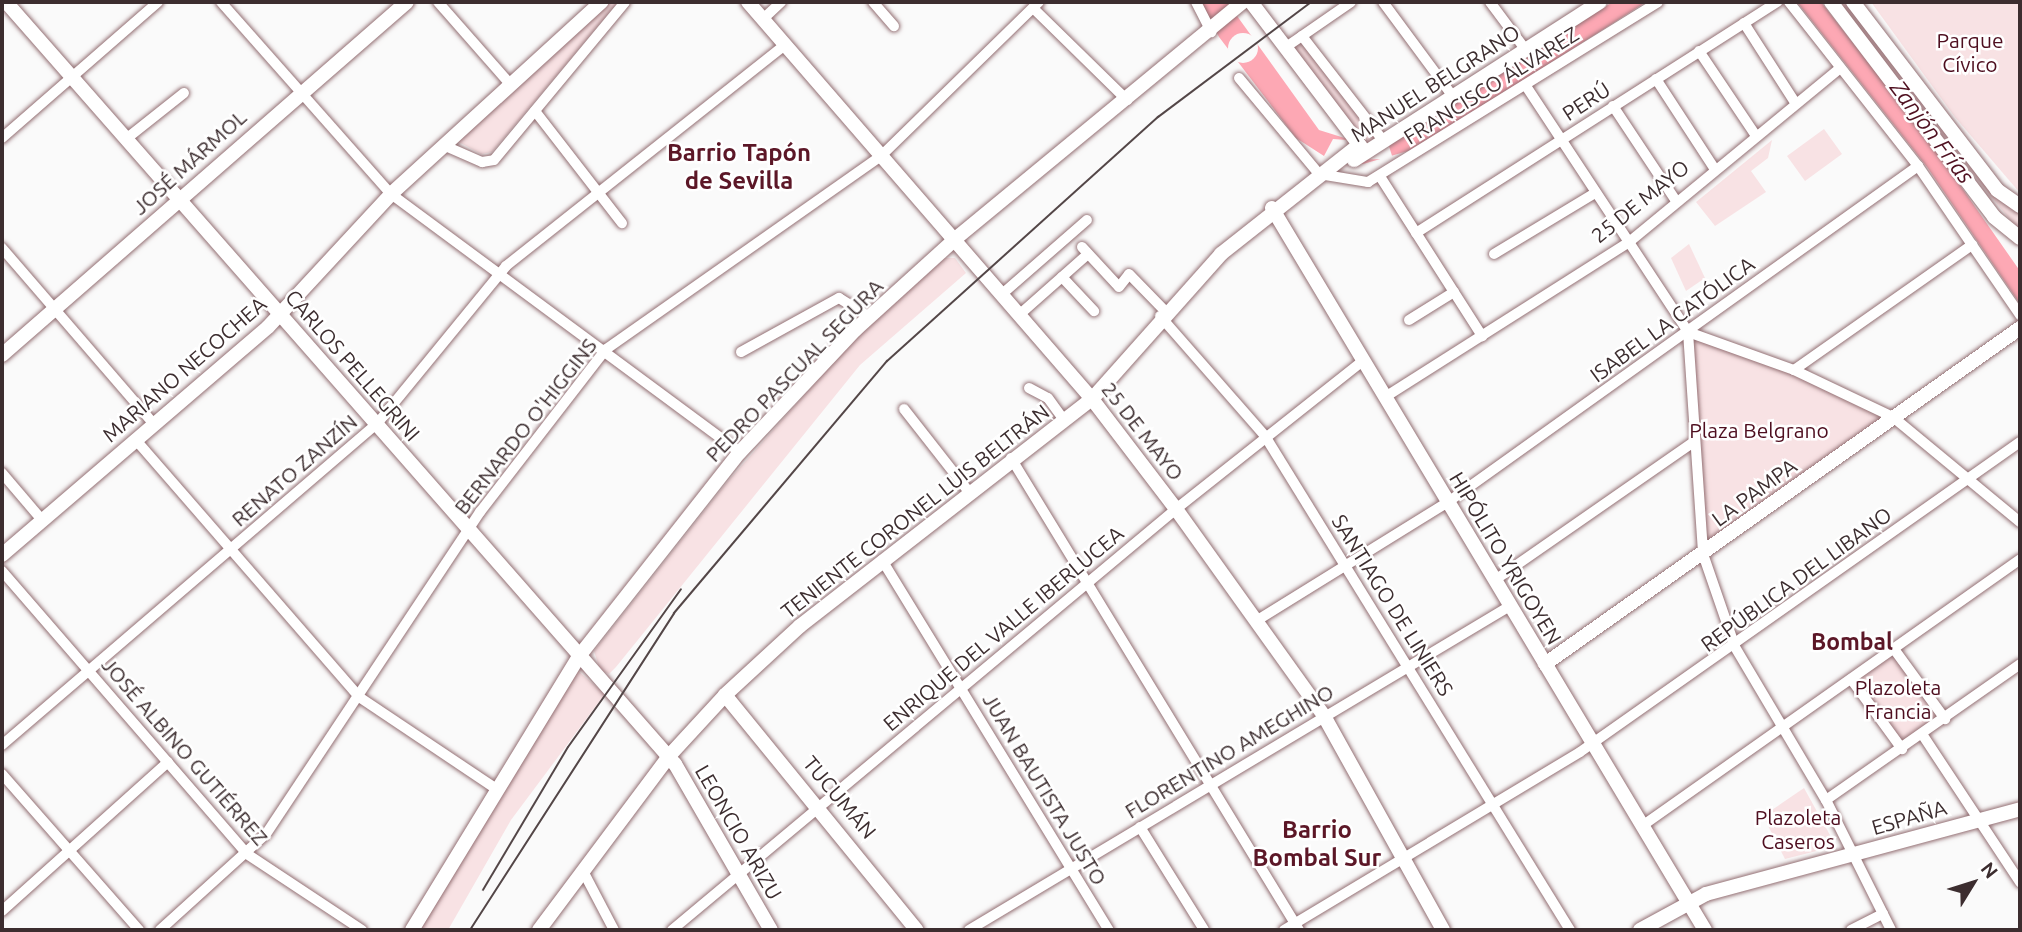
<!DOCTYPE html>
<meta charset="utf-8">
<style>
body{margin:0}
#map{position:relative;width:2022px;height:932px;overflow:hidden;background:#fafafa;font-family:Ubuntu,sans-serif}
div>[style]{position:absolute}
.green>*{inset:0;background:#f8e2e4}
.water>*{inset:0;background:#fda8b4}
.pier>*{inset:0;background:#fafafa}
.round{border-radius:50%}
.roads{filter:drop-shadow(0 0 2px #936f73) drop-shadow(0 0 2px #936f73)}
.street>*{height:10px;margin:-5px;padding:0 5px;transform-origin:5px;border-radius:5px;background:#fff}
.secondary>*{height:14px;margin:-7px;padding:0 7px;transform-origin:7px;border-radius:7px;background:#fff}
.tram>*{height:2px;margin:-1px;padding:0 1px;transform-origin:1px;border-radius:1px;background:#534647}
span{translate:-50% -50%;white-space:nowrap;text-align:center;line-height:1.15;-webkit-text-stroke:5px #fff;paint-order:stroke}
.park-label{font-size:21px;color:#4e0e1f}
.street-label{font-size:21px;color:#3c2d2f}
.water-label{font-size:23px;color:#4f1020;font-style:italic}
.neighbourhood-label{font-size:23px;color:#5c1727;font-weight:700}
.quarter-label{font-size:24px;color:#5c1727;font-weight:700}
.frame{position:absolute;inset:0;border:4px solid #3c2d2f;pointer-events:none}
.north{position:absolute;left:1938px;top:848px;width:70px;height:70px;-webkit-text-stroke:5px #fff;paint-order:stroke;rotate:52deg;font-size:19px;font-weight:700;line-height:28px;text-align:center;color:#3c2d2f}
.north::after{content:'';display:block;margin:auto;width:24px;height:32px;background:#3c2d2f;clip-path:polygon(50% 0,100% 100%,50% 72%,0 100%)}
</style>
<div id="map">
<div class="green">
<i style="clip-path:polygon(610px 2px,618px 2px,492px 152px,481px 154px,457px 141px)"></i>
<i style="clip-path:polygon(1834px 2px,1851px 2px,2020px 209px,2020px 232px)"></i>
<i style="clip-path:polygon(1871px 2px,2020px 2px,2020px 193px,1954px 116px)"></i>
<i style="clip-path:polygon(1302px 36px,1381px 138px,1365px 152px,1286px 47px)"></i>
<i style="clip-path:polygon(1824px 129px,1842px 154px,1805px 181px,1787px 156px)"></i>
<i style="clip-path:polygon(1772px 140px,1768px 158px,1751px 171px,1766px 192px,1715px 226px,1696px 202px)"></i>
<i style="clip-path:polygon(1689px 244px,1705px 278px,1686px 291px,1671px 258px)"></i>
<i style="clip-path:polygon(941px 258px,955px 258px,966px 273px,860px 365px,616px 667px,609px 674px,600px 670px,594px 651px,728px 481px,853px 340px)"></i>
<i style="clip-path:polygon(1690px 336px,1793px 372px,1889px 418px,1705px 550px)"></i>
<i style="clip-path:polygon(1894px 649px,1945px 719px,1902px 749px,1851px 679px)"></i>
<i style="clip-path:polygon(578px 671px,605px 694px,511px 820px,448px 930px,419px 930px)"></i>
<i style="clip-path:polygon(1804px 788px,1836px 846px,1785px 859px,1763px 816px)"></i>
</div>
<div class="water">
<i style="clip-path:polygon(1201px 2px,1227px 2px,1319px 130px,1367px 145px,1613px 2px,1646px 2px,1415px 149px,1363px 164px,1324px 156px,1296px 138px,1219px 37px)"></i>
<i style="clip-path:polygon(1797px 2px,1821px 2px,1927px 138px,2020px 271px,2020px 304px,1927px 167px)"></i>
</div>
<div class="pier">
<i class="round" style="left:1228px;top:33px;width:30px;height:30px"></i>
<i style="clip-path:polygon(1333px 139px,1388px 143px,1393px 159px,1333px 160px,1324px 156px)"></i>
</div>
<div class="roads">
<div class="street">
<i style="left:221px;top:2px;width:256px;rotate:48.5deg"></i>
<i style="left:391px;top:194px;width:434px;rotate:36.5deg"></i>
<i style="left:438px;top:2px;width:109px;rotate:48.7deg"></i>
<i style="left:873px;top:2px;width:32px;rotate:49deg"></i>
<i style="left:1196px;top:2px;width:34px;rotate:63deg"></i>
<i style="left:1383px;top:2px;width:114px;rotate:53.5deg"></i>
<i style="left:1490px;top:2px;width:59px;rotate:53.3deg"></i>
<i style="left:1789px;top:2px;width:209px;rotate:51.8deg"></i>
<i style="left:1918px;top:166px;width:181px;rotate:55.6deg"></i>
<i style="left:1033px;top:8px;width:132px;rotate:44.4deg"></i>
<i style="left:763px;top:19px;width:25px;rotate:-43deg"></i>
<i style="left:1744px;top:23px;width:93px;rotate:57.3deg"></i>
<i style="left:1302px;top:36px;width:129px;rotate:52.2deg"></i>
<i style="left:1286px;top:47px;width:79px;rotate:-34.7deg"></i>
<i style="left:1699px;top:51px;width:99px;rotate:56.1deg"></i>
<i style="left:1239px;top:78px;width:125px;rotate:50.2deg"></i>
<i style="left:1319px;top:174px;width:50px;rotate:9.3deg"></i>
<i style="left:1368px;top:182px;width:341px;rotate:-31.8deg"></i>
<i style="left:1656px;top:79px;width:106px;rotate:56.9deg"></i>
<i style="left:1526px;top:86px;width:295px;rotate:56.6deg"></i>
<i style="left:1613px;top:106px;width:114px;rotate:56.4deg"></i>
<i style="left:535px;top:111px;width:142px;rotate:52.2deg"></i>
<i style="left:2px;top:138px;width:207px;rotate:-41.1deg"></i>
<i style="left:126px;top:139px;width:74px;rotate:-38.4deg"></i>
<i style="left:443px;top:145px;width:43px;rotate:23.6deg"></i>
<i style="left:482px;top:162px;width:12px;rotate:-9deg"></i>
<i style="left:494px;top:160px;width:205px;rotate:-50.3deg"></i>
<i style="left:1381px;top:178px;width:188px;rotate:57.4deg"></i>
<i style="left:1416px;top:233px;width:429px;rotate:-32.6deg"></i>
<i style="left:1082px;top:247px;width:54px;rotate:47.2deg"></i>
<i style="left:1119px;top:287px;width:16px;rotate:-52deg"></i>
<i style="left:1129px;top:274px;width:52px;rotate:45.8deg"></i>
<i style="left:2px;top:248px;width:231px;rotate:49.2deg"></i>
<i style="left:1494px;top:254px;width:118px;rotate:-31.1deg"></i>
<i style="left:1062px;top:277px;width:47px;rotate:46.7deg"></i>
<i style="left:1001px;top:295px;width:114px;rotate:-41.1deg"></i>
<i style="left:1019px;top:315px;width:92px;rotate:-41.5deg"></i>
<i style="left:1160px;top:316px;width:159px;rotate:48.8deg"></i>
<i style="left:1265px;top:436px;width:581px;rotate:58.31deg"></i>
<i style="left:1409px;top:320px;width:53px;rotate:-31.9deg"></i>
<i style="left:1688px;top:332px;width:223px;rotate:86.1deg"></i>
<i style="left:1703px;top:554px;width:98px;rotate:71deg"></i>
<i style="left:1735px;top:647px;width:178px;rotate:59.3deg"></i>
<i style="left:1826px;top:800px;width:145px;rotate:63.4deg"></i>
<i style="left:1688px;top:332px;width:113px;rotate:19.7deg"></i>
<i style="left:1794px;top:370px;width:110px;rotate:25.4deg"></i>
<i style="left:1893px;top:417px;width:165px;rotate:39.6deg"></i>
<i style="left:741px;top:352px;width:112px;rotate:-28.9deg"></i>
<i style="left:839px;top:298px;width:36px;rotate:32deg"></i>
<i style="left:1794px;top:370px;width:218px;rotate:-35.1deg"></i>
<i style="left:1029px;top:388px;width:21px;rotate:28deg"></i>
<i style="left:1048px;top:398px;width:27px;rotate:54deg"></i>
<i style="left:1385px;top:397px;width:288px;rotate:-32.4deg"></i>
<i style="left:1628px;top:243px;width:275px;rotate:-39.5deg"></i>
<i style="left:904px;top:409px;width:105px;rotate:51.9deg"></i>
<i style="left:135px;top:439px;width:342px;rotate:49deg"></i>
<i style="left:359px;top:697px;width:164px;rotate:33.8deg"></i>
<i style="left:1011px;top:458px;width:553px;rotate:58.61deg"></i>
<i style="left:2px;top:473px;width:62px;rotate:49.6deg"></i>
<i style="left:882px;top:560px;width:434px;rotate:58.5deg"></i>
<i style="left:2px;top:571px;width:374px;rotate:49.1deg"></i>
<i style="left:247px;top:854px;width:138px;rotate:33.5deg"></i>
<i style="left:1495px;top:580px;width:239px;rotate:-34.8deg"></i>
<i style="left:1256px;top:621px;width:226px;rotate:-31.8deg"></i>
<i style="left:1448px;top:502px;width:578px;rotate:-35.56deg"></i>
<i style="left:1894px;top:649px;width:87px;rotate:53.9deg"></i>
<i style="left:1851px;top:679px;width:87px;rotate:53.9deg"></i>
<i style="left:1922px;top:734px;width:178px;rotate:56.5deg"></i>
<i style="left:2px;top:745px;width:492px;rotate:-40.6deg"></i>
<i style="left:376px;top:425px;width:205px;rotate:-50.7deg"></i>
<i style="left:506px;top:266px;width:356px;rotate:-38.4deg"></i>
<i style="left:2px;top:774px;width:208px;rotate:48.7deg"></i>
<i style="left:1826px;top:800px;width:237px;rotate:-35deg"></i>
<i style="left:1642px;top:826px;width:463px;rotate:-35.2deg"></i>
<i style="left:1140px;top:827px;width:121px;rotate:58.1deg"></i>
<i style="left:583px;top:871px;width:67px;rotate:62.3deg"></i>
<i style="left:2px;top:911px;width:223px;rotate:-41.9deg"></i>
<i style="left:160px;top:930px;width:143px;rotate:-42.2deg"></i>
<i style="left:266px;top:834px;width:387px;rotate:-56.4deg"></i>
<i style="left:480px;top:512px;width:205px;rotate:-52.3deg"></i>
<i style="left:605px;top:350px;width:336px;rotate:-35.1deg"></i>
<i style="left:880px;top:157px;width:222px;rotate:-44.3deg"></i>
<i style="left:672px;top:930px;width:657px;rotate:-39.87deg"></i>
<i style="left:1176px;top:509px;width:238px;rotate:-38.4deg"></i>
<i style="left:969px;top:930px;width:631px;rotate:-30.92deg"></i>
<i style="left:1284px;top:930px;width:345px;rotate:-31deg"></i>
<i style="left:1580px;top:752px;width:538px;rotate:-35.17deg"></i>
<i style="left:1851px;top:930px;width:36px;rotate:-27deg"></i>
</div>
<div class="secondary">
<i style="left:6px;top:2px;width:1014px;rotate:48.72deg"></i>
<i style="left:675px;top:764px;width:192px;rotate:60deg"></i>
<i style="left:748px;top:2px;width:525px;rotate:49.09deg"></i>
<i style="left:1092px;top:399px;width:138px;rotate:52.6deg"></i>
<i style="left:1176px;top:509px;width:254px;rotate:54.4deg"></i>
<i style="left:1324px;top:716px;width:245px;rotate:60.9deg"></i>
<i style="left:1251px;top:2px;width:187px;rotate:52.8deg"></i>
<i style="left:1831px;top:2px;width:270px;rotate:52.8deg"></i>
<i style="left:1994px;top:217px;width:33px;rotate:39deg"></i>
<i style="left:1853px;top:2px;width:237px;rotate:52.5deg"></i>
<i style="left:1997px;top:190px;width:28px;rotate:35deg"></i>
<i style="left:1354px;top:160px;width:292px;rotate:-32.7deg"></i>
<i style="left:1272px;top:208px;width:842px;rotate:59.05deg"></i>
<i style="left:2px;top:355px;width:537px;rotate:-41.08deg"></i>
<i style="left:2px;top:555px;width:350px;rotate:-40.6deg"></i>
<i style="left:268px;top:327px;width:181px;rotate:-47.2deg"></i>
<i style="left:391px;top:194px;width:285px;rotate:-42.4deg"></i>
<i style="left:1545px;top:664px;width:582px;rotate:-35.27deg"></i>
<i style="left:725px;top:695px;width:303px;rotate:50.8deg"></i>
<i style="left:412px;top:930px;width:322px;rotate:-58.6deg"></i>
<i style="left:580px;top:655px;width:258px;rotate:-51.8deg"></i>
<i style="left:740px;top:452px;width:169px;rotate:-46.7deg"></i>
<i style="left:856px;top:329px;width:132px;rotate:-42.2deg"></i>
<i style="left:954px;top:240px;width:374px;rotate:-39.5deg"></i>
<i style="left:539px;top:930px;width:217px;rotate:-53.2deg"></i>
<i style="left:669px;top:756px;width:83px;rotate:-47.4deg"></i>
<i style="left:725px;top:695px;width:102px;rotate:-42.6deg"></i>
<i style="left:800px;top:626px;width:370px;rotate:-37.9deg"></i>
<i style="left:1092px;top:399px;width:194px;rotate:-48.3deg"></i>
<i style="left:1221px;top:254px;width:176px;rotate:-38.3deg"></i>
<i style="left:1640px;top:930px;width:75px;rotate:-28.6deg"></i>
<i style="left:1706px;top:894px;width:325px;rotate:-15.1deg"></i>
</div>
</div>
<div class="tram">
<i style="left:483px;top:890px;width:166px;rotate:-59.3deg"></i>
<i style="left:568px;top:747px;width:194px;rotate:-54.4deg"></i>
<i style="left:470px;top:930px;width:377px;rotate:-57.2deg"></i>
<i style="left:674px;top:613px;width:330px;rotate:-49.8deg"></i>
<i style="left:887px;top:361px;width:365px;rotate:-42deg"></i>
<i style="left:1158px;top:117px;width:191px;rotate:-36.9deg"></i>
</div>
<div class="park-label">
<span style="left:1970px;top:52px">Parque<br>Cívico</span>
<span style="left:1759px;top:430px">Plaza Belgrano</span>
<span style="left:1898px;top:699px">Plazoleta<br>Francia</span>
<span style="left:1798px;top:829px">Plazoleta<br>Caseros</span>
</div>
<div class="street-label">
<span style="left:1435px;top:83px;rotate:-33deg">MANUEL BELGRANO</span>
<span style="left:1491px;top:85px;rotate:-32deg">FRANCISCO ÁLVAREZ</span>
<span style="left:1586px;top:101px;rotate:-33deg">PERÚ</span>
<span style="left:189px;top:162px;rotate:-42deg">JOSÉ MÁRMOL</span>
<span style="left:1640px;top:201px;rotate:-39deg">25 DE MAYO</span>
<span style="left:1672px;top:319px;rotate:-36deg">ISABEL LA CATÓLICA</span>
<span style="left:353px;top:365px;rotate:49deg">CARLOS PELLEGRINI</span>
<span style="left:184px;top:369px;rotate:-41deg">MARIANO NECOCHEA</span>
<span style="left:794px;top:370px;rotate:-46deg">PEDRO PASCUAL SEGURA</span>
<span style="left:525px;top:426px;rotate:-52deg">BERNARDO O'HIGGINS</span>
<span style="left:1143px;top:431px;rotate:52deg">25 DE MAYO</span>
<span style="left:294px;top:470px;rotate:-41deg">RENATO ZANZÍN</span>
<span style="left:1754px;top:492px;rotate:-36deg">LA PAMPA</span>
<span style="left:915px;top:511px;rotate:-38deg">TENIENTE CORONEL LUIS BELTRÁN</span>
<span style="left:1506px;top:558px;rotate:59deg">HIPÓLITO YRIGOYEN</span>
<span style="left:1796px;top:579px;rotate:-36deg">REPÚBLICA DEL LIBANO</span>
<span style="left:1393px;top:605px;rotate:58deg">SANTIAGO DE LINIERS</span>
<span style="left:1003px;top:628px;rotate:-40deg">ENRIQUE DEL VALLE IBERLUCEA</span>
<span style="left:185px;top:751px;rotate:49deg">JOSÉ ALBINO GUTIÉRREZ</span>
<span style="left:1229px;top:751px;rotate:-31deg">FLORENTINO AMEGHINO</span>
<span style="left:1045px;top:789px;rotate:59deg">JUAN BAUTISTA JUSTO</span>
<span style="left:840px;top:797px;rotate:50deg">TUCUMÁN</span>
<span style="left:1909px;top:817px;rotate:-16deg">ESPAÑA</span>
<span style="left:739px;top:832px;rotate:60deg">LEONCIO ARIZU</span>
</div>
<div class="water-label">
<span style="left:1932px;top:132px;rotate:53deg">Zanjón Frías</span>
</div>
<div class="neighbourhood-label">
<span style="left:1852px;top:642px">Bombal</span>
</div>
<div class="quarter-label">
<span style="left:739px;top:167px">Barrio Tapón<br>de Sevilla</span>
<span style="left:1317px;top:844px">Barrio<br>Bombal Sur</span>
</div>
<div class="frame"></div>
<div class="north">N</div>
</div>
